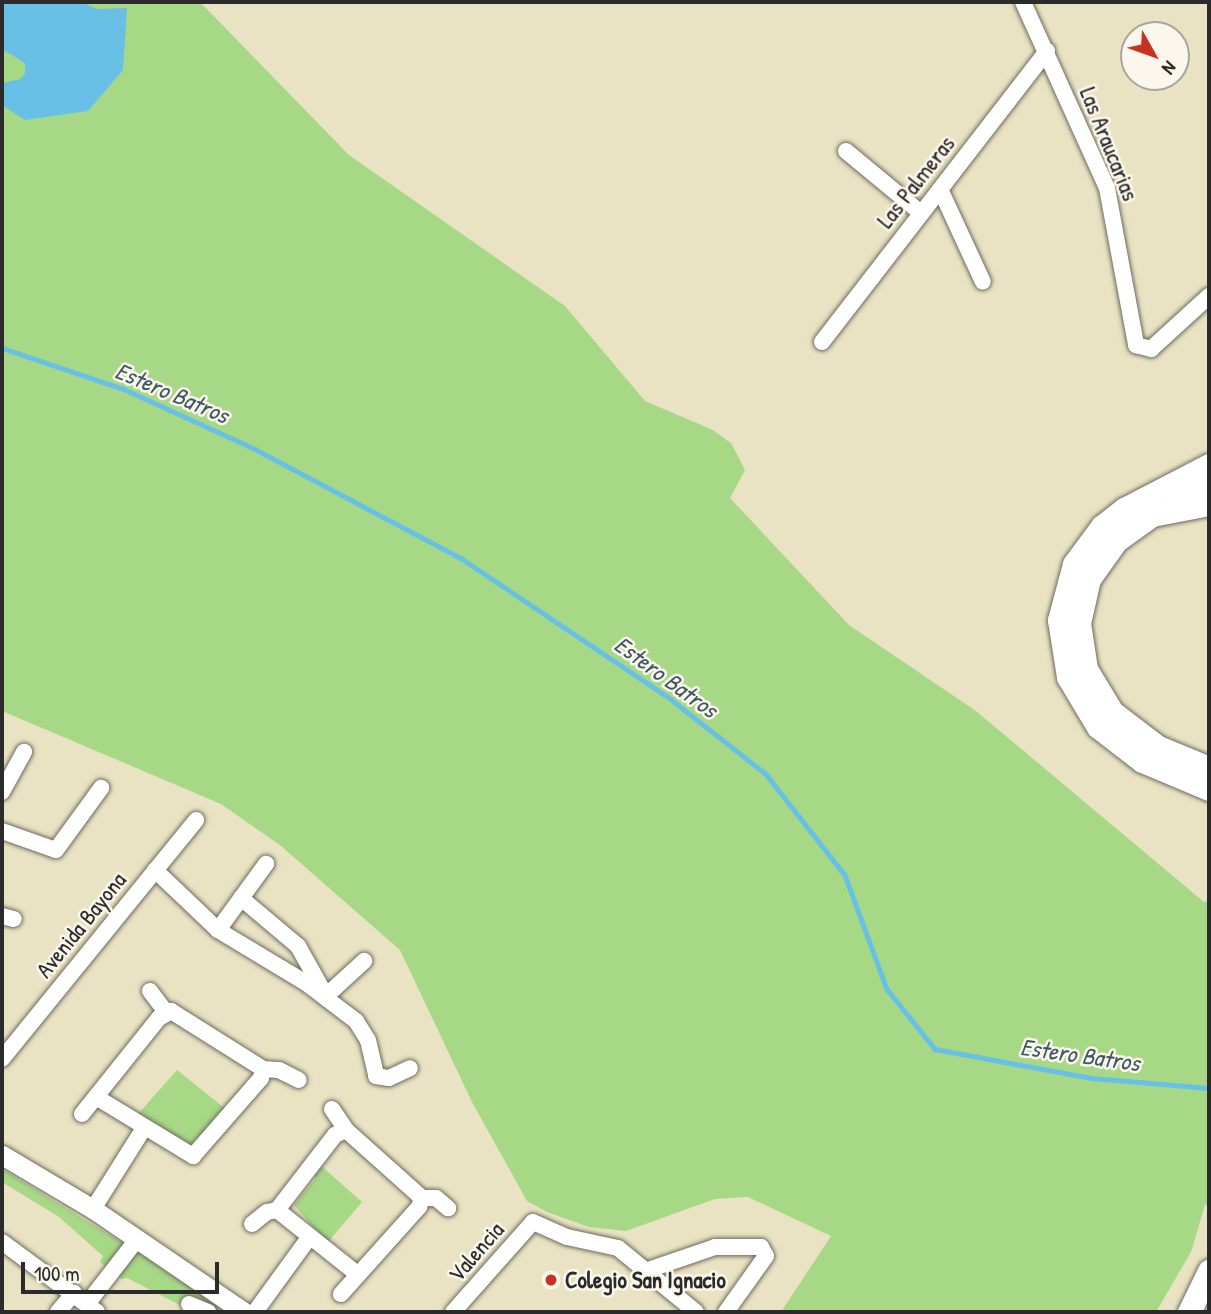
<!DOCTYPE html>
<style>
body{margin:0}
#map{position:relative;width:1211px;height:1314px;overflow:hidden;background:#eae3c3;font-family:"Patrick Hand",sans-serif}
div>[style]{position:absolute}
.green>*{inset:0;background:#a7d886}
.water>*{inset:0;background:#69c0e6}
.stream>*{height:4.5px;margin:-2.25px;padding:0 2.25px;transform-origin:2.25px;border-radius:2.25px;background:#69c0e6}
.roads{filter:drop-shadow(0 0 2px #6e6b60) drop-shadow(0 0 2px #6e6b60)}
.minor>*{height:16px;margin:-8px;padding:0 8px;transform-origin:8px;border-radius:8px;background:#fff}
.major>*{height:19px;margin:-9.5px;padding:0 9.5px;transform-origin:9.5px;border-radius:9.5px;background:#fff}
.highway>*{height:23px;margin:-11.5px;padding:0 11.5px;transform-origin:11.5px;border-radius:11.5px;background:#fff}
.dots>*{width:19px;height:19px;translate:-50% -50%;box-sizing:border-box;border:4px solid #fbf7ec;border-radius:50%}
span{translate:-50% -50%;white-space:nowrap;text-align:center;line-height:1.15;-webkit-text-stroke:5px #fbf7ec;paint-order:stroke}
.street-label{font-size:23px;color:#2b2b2b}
.poi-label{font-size:23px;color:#2b2b2b;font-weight:700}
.left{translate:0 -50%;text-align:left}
.water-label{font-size:24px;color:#3e5863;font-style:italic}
.frame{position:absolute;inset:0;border:4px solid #2b2b2b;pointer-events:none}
.north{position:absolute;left:1120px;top:21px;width:70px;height:70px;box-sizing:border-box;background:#fbf7ec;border:2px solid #a8a59f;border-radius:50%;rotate:130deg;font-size:19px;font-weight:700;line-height:28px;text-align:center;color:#2b2b2b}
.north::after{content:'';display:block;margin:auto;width:24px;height:32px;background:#c8321e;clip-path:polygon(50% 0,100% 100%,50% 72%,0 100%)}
.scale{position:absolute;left:21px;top:1262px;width:198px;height:32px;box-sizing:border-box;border:4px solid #2b2b2b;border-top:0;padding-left:9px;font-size:21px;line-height:24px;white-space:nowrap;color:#2b2b2b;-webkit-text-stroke:5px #fbf7ec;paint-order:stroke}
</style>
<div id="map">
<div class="green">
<i style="clip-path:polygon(2px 2px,200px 2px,349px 155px,565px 306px,645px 401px,713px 430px,731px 443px,745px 470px,730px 498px,849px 625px,976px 711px,1204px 902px,1209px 900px,1209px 1206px,1205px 1205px,1191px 1252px,1156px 1312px,781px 1312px,831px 1236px,748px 1197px,715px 1199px,626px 1231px,589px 1227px,547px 1212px,527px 1201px,472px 1102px,400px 950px,281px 846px,221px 804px,2px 711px)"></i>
<i style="clip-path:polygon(177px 1070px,227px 1110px,193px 1150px,138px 1114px)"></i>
<i style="clip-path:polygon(319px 1164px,362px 1202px,327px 1243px,294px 1205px,315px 1179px,314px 1169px)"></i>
<i style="clip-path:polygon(2px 1169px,121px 1242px,123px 1248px,106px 1267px,100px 1262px,103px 1256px,59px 1217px,2px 1182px)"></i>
<i style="clip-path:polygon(139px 1248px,225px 1312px,184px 1307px,127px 1278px,121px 1279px,116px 1275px)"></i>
</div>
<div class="water">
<i style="clip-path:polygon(3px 2px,82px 2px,97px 9px,127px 8px,123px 70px,88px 111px,25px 120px,2px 105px,2px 83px,21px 79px,25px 73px,25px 63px,2px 49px)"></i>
</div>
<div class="stream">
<i style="left:2px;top:348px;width:129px;rotate:18.6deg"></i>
<i style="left:124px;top:389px;width:142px;rotate:24.6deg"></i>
<i style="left:253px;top:448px;width:235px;rotate:27.9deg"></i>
<i style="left:461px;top:558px;width:254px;rotate:33.9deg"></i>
<i style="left:672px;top:700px;width:120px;rotate:38.2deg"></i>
<i style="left:766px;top:774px;width:128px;rotate:52deg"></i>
<i style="left:845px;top:875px;width:121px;rotate:69.8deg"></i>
<i style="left:887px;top:989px;width:77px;rotate:51.3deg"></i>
<i style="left:935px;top:1049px;width:160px;rotate:10.5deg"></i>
<i style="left:1092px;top:1078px;width:117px;rotate:4.9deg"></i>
</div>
<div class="roads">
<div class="minor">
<i style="left:1023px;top:2px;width:204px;rotate:65.7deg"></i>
<i style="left:1107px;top:188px;width:160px;rotate:79.5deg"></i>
<i style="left:1136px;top:345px;width:16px;rotate:15deg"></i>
<i style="left:1151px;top:349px;width:79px;rotate:-42.4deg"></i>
<i style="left:846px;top:151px;width:97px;rotate:39.6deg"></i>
<i style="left:940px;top:189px;width:102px;rotate:65.2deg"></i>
<i style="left:822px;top:342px;width:368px;rotate:-52.3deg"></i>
<i style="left:2px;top:792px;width:46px;rotate:-61.2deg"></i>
<i style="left:2px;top:831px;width:57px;rotate:19.4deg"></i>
<i style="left:56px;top:850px;width:77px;rotate:-54deg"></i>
<i style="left:155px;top:870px;width:87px;rotate:43.6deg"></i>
<i style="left:218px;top:930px;width:103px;rotate:31.1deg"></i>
<i style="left:306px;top:983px;width:63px;rotate:37.2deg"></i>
<i style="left:356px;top:1021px;width:22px;rotate:58deg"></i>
<i style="left:368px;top:1040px;width:37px;rotate:77deg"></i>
<i style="left:376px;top:1076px;width:13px;rotate:9deg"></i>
<i style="left:389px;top:1078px;width:23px;rotate:-25deg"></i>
<i style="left:241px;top:898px;width:75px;rotate:40.1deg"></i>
<i style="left:298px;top:946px;width:57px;rotate:60.8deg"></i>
<i style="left:2px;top:916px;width:12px;rotate:14deg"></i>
<i style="left:218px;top:930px;width:82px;rotate:-54deg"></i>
<i style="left:150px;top:991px;width:26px;rotate:53deg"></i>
<i style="left:326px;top:996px;width:52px;rotate:-42.6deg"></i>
<i style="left:2px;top:1059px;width:308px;rotate:-50.9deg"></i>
<i style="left:96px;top:1097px;width:114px;rotate:31.3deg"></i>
<i style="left:193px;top:1156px;width:103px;rotate:-48.9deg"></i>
<i style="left:261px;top:1078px;width:9px;rotate:-77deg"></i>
<i style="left:332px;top:1109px;width:25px;rotate:56deg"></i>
<i style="left:346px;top:1130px;width:102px;rotate:41.8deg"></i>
<i style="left:422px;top:1198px;width:9px;rotate:108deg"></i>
<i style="left:419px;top:1207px;width:117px;rotate:131.9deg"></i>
<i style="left:82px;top:1114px;width:123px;rotate:-51.3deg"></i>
<i style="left:159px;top:1018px;width:14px;rotate:-30deg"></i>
<i style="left:171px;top:1011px;width:109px;rotate:32.2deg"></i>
<i style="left:263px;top:1069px;width:16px;rotate:4deg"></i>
<i style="left:279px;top:1070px;width:22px;rotate:27deg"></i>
<i style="left:346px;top:1130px;width:12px;rotate:156deg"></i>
<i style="left:335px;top:1135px;width:95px;rotate:127.7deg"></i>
<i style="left:277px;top:1210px;width:101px;rotate:38.6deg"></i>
<i style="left:422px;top:1198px;width:14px"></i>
<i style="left:436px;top:1198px;width:16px;rotate:40deg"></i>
<i style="left:93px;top:1209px;width:96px;rotate:-57.8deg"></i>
<i style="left:252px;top:1224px;width:19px;rotate:-39deg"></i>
<i style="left:267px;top:1212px;width:10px;rotate:-11deg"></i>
<i style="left:2px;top:1242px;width:118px;rotate:36.4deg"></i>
<i style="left:648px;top:1270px;width:71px;rotate:-18.9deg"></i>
<i style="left:715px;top:1247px;width:46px"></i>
<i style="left:761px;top:1247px;width:10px;rotate:61deg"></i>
<i style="left:766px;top:1256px;width:69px;rotate:125.5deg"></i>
<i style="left:87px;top:1304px;width:83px;rotate:-52.3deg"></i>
<i style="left:189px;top:1304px;width:21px;rotate:23deg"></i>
<i style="left:58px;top:1312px;width:25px;rotate:-50deg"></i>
<i style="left:255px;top:1312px;width:90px;rotate:-54deg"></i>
<i style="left:453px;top:1312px;width:120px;rotate:-48.4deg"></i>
<i style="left:533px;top:1222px;width:37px;rotate:24deg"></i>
<i style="left:567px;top:1237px;width:52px;rotate:12.2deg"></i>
<i style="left:618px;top:1248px;width:101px;rotate:39.4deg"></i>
</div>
<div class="major">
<i style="left:2px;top:1155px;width:106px;rotate:30.7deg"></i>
<i style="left:93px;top:1209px;width:183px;rotate:34.3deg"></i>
</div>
<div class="highway">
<i style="left:1209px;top:465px;width:96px;rotate:152.6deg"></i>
<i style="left:1124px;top:509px;width:28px;rotate:142deg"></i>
<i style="left:1102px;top:526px;width:47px;rotate:126.4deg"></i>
<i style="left:1074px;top:564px;width:58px;rotate:105deg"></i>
<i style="left:1059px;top:620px;width:58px;rotate:81deg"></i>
<i style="left:1068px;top:677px;width:58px;rotate:59deg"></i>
<i style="left:1098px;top:727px;width:56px;rotate:37.7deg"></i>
<i style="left:1142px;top:761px;width:73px;rotate:22.7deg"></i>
<i style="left:1176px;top:502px;width:37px;rotate:-27deg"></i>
<i style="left:1209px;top:504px;width:58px;rotate:169.1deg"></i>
<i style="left:1152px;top:515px;width:44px;rotate:144.2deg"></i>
<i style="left:1116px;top:541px;width:47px;rotate:125.4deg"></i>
<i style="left:1089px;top:579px;width:45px;rotate:102.8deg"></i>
<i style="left:1079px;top:623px;width:47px;rotate:81.3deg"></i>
<i style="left:1086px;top:669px;width:50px;rotate:58.8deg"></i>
<i style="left:1112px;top:712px;width:58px;rotate:37.3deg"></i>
<i style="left:1158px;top:747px;width:55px;rotate:22.4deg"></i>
<i style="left:1189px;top:1312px;width:46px;rotate:-64deg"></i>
</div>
</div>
<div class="dots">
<i style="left:551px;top:1280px;background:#c8321e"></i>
</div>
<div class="street-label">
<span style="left:1109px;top:144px;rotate:68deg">Las Araucarias</span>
<span style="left:916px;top:182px;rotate:-52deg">Las Palmeras</span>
<span style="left:81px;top:925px;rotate:-51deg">Avenida Bayona</span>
<span style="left:476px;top:1252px;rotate:-49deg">Valencia</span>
</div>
<div class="poi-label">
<span class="left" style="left:565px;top:1280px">Colegio San Ignacio</span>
</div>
<div class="water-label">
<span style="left:172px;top:393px;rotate:23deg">Estero Batros</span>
<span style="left:666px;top:677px;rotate:36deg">Estero Batros</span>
<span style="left:1080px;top:1055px;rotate:8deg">Estero Batros</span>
</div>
<div class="frame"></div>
<div class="north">N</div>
<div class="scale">100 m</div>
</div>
